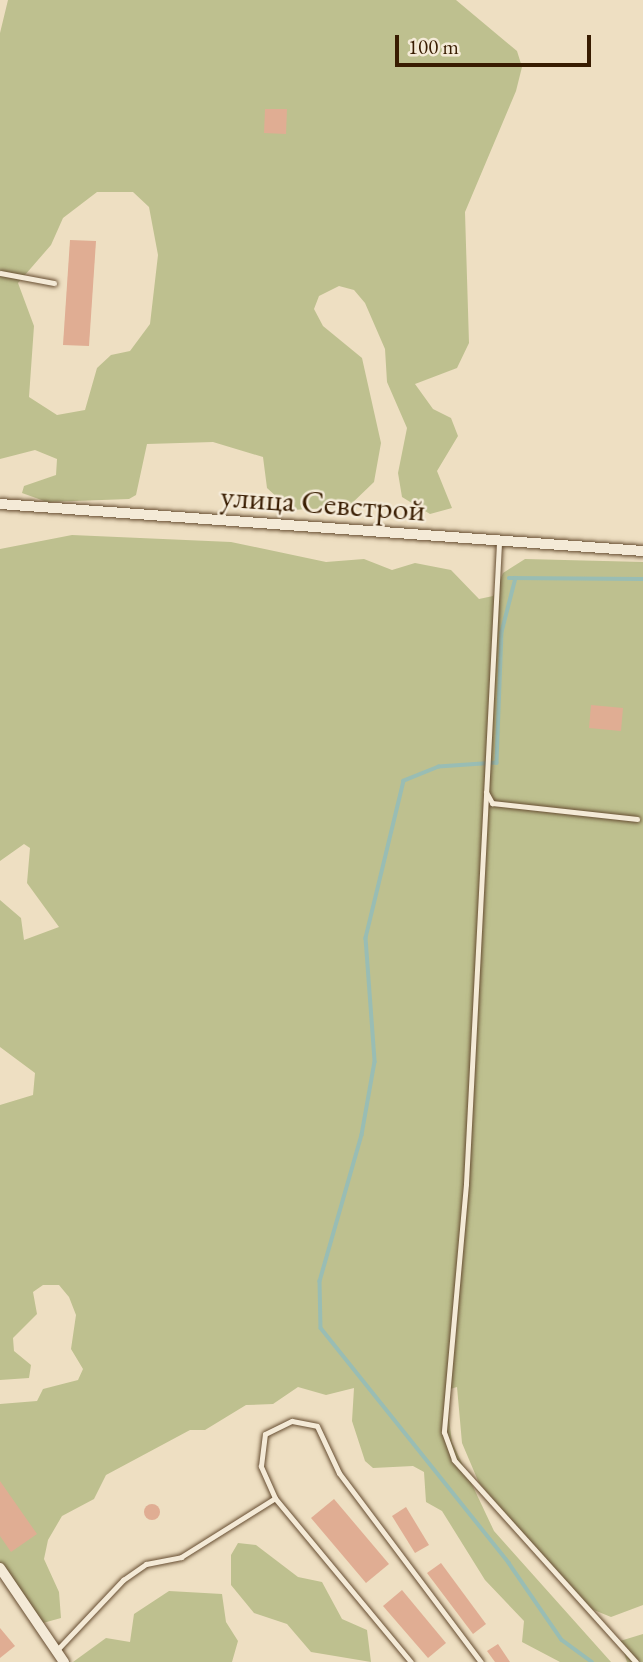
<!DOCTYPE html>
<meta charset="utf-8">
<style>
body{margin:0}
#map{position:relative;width:643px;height:1662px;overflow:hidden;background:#eedfc2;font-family:"EB Garamond",serif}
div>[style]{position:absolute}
.green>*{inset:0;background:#bec08f}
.stream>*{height:3.5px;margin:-1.75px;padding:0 1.75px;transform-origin:1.75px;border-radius:1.75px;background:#99bdb4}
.building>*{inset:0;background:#e0ad93}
.round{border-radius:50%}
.roads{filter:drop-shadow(0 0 2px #664d31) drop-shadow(0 0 2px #664d31)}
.lane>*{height:5px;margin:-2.5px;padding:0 2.5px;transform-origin:2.5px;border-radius:2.5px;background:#f4ead7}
.street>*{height:10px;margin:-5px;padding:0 5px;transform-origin:5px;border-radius:5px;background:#f4ead7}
span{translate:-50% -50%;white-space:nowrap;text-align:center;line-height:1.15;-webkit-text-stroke:5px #f4ead7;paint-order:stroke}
.street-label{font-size:32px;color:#381c01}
.scale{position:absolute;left:395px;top:35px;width:196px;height:32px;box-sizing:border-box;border:4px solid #381c01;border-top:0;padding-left:9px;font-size:21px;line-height:24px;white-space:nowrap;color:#381c01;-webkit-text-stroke:5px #f4ead7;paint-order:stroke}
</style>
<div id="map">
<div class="green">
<i style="clip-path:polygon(evenodd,8px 0,456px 0,517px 51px,522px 67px,516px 91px,465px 212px,469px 343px,457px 368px,415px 384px,433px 409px,451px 418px,458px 436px,437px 471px,452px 508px,430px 514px,402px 497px,398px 473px,407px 428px,387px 382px,385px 349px,365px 303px,354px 290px,339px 286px,319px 296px,314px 309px,323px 326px,362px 358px,381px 443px,374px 482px,348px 507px,291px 510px,267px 488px,263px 457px,213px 442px,147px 444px,136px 495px,129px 499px,47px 502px,22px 493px,24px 486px,56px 475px,57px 459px,35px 450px,0 459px,0 33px,8px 0,97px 192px,133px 192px,149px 207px,158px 255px,150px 324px,130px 351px,111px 355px,97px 368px,85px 410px,57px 415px,29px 397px,34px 326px,18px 283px,51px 245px,63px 218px,97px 192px)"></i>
<i style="clip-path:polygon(72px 535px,231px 542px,326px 562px,364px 559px,392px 570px,415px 563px,451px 570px,479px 599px,493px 596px,503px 573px,525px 559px,643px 562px,643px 1605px,611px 1617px,584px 1606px,479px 1483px,462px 1443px,457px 1387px,450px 1389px,449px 1419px,452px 1442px,494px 1531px,611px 1662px,560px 1662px,522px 1642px,524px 1621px,485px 1580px,442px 1511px,426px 1502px,424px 1472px,413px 1466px,373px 1468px,365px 1461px,352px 1421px,354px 1388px,326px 1395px,298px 1387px,273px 1404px,246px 1405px,205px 1430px,190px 1430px,106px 1475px,94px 1499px,62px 1516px,48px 1540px,44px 1559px,59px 1592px,61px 1618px,43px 1623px,0 1564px,0 1404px,37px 1401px,43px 1389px,78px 1380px,83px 1369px,71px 1349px,76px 1315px,69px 1297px,59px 1285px,43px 1285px,33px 1292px,37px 1314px,13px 1338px,14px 1351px,31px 1365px,29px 1378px,0 1380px,0 1105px,33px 1095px,35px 1073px,0 1047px,0 900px,21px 918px,24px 940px,59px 927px,27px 883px,30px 848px,24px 844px,0 861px,0 549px)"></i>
<i style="clip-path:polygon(256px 1545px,298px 1577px,322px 1582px,342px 1619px,367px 1630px,371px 1662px,311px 1652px,287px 1624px,254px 1613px,231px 1585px,231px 1555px,238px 1543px)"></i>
<i style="clip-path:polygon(169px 1591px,222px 1594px,226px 1622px,238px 1641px,232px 1662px,73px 1662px,106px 1638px,130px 1642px,134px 1614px)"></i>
<i style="clip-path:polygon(643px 1634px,643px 1662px,627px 1662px,620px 1641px)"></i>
</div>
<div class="stream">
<i style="left:509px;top:578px;width:134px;rotate:0.4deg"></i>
<i style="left:516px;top:578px;width:56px;rotate:104.5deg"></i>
<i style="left:502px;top:632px;width:131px;rotate:92.2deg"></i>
<i style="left:497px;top:763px;width:58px;rotate:176.1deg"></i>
<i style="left:439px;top:767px;width:38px;rotate:158deg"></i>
<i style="left:404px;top:781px;width:162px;rotate:103.6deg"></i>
<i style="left:366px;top:938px;width:124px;rotate:85.8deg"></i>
<i style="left:375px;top:1062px;width:74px;rotate:100.1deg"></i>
<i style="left:362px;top:1135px;width:152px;rotate:106deg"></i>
<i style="left:320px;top:1281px;width:47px;rotate:88.8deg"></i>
<i style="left:321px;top:1328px;width:301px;rotate:51.3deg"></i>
<i style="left:509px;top:1563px;width:93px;rotate:55.5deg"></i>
<i style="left:562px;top:1640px;width:37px;rotate:36deg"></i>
</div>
<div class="building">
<i style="clip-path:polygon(265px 109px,287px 109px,286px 134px,264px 133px)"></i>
<i style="clip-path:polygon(70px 240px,96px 241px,89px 346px,63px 345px)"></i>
<i style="clip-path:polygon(591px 705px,623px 708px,621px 731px,589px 728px)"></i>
<i style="clip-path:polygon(0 1481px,37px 1534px,11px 1552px,0 1536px)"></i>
<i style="clip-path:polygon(334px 1499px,389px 1564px,366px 1583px,311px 1518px)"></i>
<i class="round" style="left:144px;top:1504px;width:16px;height:16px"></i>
<i style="clip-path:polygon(406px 1507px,429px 1545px,415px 1553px,392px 1516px)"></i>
<i style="clip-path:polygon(441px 1563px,486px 1624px,473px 1634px,427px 1573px)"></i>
<i style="clip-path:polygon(402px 1590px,446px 1643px,428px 1658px,383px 1606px)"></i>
<i style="clip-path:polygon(0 1628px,15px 1646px,0 1658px)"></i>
<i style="clip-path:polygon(498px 1644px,510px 1662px,495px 1662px,487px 1651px)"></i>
</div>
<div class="roads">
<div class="lane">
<i style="left:0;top:273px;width:55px;rotate:10.5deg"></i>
<i style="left:499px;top:543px;width:642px;rotate:92.95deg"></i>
<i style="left:466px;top:1184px;width:249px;rotate:95.1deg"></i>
<i style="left:444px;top:1432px;width:30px;rotate:70deg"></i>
<i style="left:454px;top:1460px;width:272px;rotate:48deg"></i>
<i style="left:486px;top:792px;width:13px;rotate:61deg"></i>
<i style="left:492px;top:803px;width:146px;rotate:6.3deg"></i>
<i style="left:56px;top:1651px;width:98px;rotate:-46.7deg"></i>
<i style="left:123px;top:1580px;width:28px;rotate:-35deg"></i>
<i style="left:146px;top:1564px;width:36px;rotate:-11deg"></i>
<i style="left:181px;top:1557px;width:111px;rotate:-32.1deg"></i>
<i style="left:411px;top:1662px;width:213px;rotate:-129.7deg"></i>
<i style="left:275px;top:1498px;width:35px;rotate:-114deg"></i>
<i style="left:261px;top:1466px;width:32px;rotate:-83deg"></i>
<i style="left:265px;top:1434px;width:30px;rotate:-26deg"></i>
<i style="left:292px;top:1421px;width:25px;rotate:11deg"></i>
<i style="left:317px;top:1426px;width:52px;rotate:64.9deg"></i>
<i style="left:339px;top:1473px;width:236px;rotate:53.1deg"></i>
</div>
<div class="street">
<i style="left:0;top:504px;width:645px;rotate:4.18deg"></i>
<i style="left:0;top:1568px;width:114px;rotate:55.8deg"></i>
</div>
</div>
<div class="street-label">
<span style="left:323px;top:503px;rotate:4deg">улица Севстрой</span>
</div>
<div class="scale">100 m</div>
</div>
